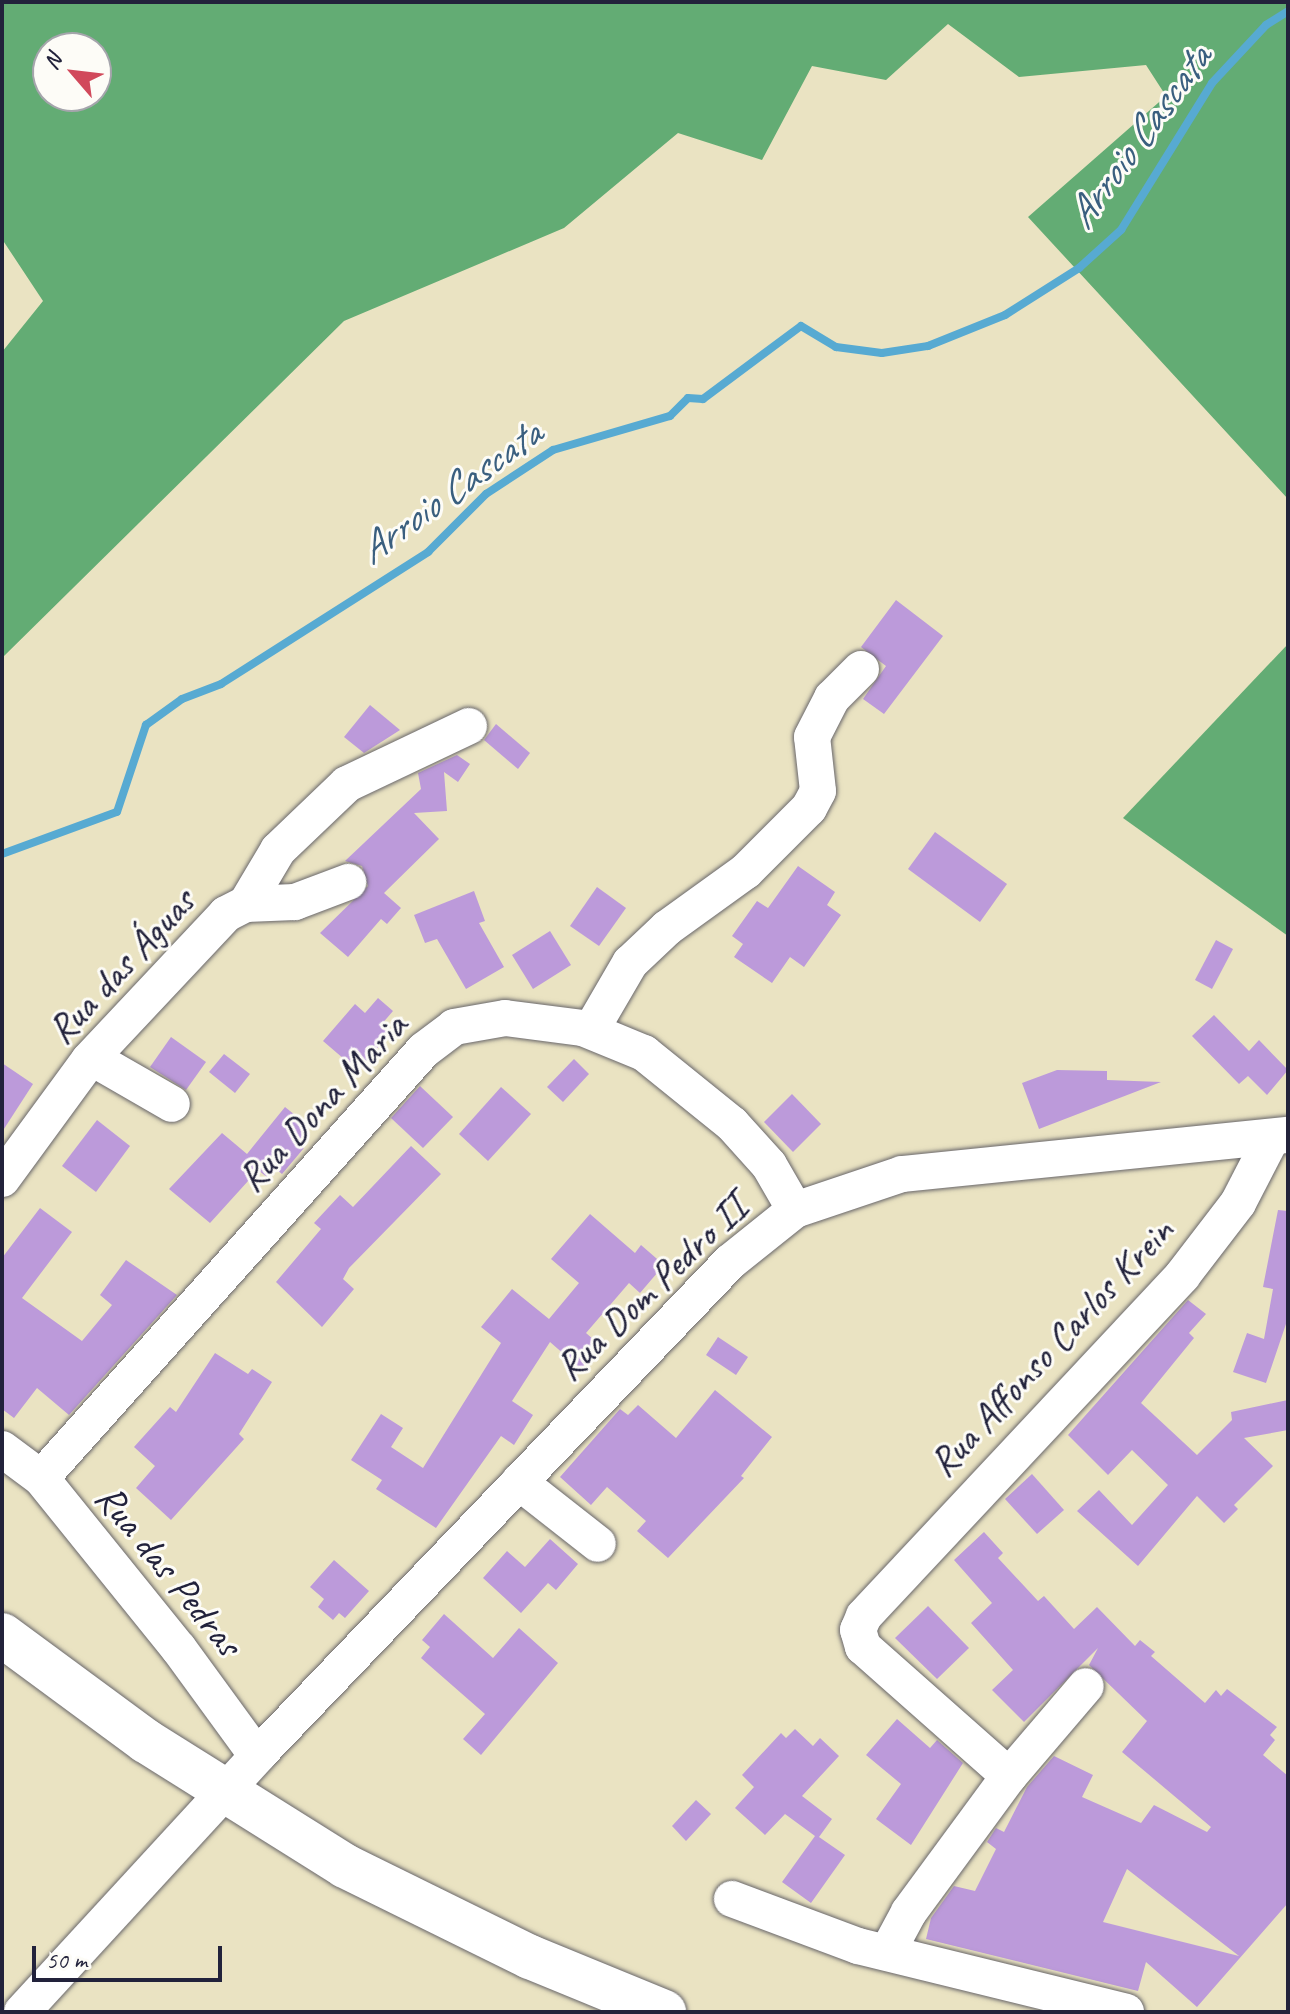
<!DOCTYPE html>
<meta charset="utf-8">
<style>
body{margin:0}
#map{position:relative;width:1290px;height:2014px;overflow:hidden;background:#eae3c2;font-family:Caveat,sans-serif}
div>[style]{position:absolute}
.forest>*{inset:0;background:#63ac74}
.stream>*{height:8px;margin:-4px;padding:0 4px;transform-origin:4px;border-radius:4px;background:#57aad2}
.building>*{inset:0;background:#bc9ada}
.roads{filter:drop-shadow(0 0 2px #68666a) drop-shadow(0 0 2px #68666a)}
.minor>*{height:36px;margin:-18px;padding:0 18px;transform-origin:18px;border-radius:18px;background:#fff}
.major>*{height:44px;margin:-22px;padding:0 22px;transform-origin:22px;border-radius:22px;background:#fff}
span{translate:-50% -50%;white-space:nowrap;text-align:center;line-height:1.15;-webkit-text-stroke:6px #fdfcf7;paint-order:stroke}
.street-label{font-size:40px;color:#22223b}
.water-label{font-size:42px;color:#3a5f7f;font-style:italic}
.frame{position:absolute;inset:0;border:4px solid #22223b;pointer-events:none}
.north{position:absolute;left:32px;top:32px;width:80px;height:80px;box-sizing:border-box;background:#fdfcf7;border:2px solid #a5a5ac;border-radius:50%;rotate:298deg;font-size:22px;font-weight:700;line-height:32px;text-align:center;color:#22223b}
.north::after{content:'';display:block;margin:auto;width:28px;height:36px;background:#d1495b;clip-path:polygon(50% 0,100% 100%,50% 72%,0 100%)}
.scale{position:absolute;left:32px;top:1946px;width:190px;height:36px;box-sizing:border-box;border:4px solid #22223b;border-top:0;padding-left:10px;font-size:24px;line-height:28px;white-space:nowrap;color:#22223b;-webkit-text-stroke:6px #fdfcf7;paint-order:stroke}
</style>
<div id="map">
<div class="forest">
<i style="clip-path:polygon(evenodd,2px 2px,1288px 2px,1288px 499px,1028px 217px,1166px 96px,1146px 65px,1019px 77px,948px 24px,886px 80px,812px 66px,762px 160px,678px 133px,564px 228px,344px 321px,2px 658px,2px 352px,43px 301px,2px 239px,2px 2px,48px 48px,96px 48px,96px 96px,48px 96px,48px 48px)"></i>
<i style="clip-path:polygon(1288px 644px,1288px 936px,1123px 818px)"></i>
</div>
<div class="stream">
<i style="left:2px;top:854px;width:122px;rotate:-20.1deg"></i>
<i style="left:117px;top:812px;width:92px;rotate:-71.6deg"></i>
<i style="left:146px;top:725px;width:44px;rotate:-35.8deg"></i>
<i style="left:182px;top:699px;width:42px;rotate:-21deg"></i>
<i style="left:221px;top:684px;width:246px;rotate:-32.5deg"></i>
<i style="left:428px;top:552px;width:82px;rotate:-45deg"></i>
<i style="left:486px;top:494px;width:80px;rotate:-33.3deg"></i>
<i style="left:553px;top:450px;width:122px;rotate:-16.2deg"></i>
<i style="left:670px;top:416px;width:25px;rotate:-45deg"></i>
<i style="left:688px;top:398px;width:15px;rotate:4deg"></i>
<i style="left:703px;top:399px;width:122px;rotate:-36.7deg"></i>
<i style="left:801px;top:326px;width:41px;rotate:31deg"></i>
<i style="left:836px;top:347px;width:46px;rotate:7.4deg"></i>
<i style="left:882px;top:353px;width:47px;rotate:-8.7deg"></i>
<i style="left:928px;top:346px;width:83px;rotate:-21.9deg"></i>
<i style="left:1005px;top:315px;width:88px;rotate:-32.4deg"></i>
<i style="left:1079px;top:268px;width:57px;rotate:-42.1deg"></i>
<i style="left:1121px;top:230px;width:173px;rotate:-58.2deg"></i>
<i style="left:1212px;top:83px;width:79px;rotate:-47deg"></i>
<i style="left:1266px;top:25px;width:26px;rotate:-32deg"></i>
</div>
<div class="building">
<i style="clip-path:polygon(896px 600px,943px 636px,884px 714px,863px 699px,886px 666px,861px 647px)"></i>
<i style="clip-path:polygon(370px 705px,400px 730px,364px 753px,344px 737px)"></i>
<i style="clip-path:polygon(496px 724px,530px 753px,518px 769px,484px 740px)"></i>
<i style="clip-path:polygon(457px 755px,470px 764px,458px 782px,444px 772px,447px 811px,414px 813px,439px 839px,384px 893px,401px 908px,387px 924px,381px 919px,348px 957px,320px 933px,368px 886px,362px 866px,345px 861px,421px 789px,418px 773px)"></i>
<i style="clip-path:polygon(935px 832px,1007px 884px,980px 922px,908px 869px)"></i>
<i style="clip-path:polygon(798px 866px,835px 892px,827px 905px,841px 915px,804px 967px,790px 957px,772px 983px,734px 957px,743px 944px,732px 936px,757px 901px,768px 908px)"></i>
<i style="clip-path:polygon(597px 887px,626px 908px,599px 946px,570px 926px)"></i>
<i style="clip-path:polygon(474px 891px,485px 921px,479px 923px,504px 967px,466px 989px,437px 939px,425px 943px,414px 915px)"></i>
<i style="clip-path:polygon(550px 931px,571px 965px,533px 989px,512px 955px)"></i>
<i style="clip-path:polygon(1216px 940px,1233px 949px,1212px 989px,1195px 980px)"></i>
<i style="clip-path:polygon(378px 998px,393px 1011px,381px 1025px,390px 1033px,358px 1071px,323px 1041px,355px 1004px,365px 1013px)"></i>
<i style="clip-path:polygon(1214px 1015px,1249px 1051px,1259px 1040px,1288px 1070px,1267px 1095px,1248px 1076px,1239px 1084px,1192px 1036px)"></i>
<i style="clip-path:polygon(171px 1037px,206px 1062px,186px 1090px,150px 1067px)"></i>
<i style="clip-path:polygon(224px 1054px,250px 1074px,235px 1093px,209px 1072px)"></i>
<i style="clip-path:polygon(574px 1059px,589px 1074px,563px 1102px,547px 1087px)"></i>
<i style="clip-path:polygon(2px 1063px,33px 1084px,2px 1132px)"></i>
<i style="clip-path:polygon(1057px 1070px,1107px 1071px,1107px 1080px,1161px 1082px,1039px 1129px,1022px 1083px)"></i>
<i style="clip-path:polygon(420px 1086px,453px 1117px,423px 1148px,391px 1118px)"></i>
<i style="clip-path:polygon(501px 1087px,531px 1114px,488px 1161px,459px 1134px)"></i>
<i style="clip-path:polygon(792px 1094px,821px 1124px,793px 1152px,764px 1122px)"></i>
<i style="clip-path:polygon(285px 1107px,310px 1127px,297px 1143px,304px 1148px,282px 1174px,276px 1169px,268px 1178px,258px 1170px,210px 1223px,169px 1189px,222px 1133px,247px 1154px)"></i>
<i style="clip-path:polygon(97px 1120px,130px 1146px,96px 1192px,62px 1166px)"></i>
<i style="clip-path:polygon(411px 1146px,441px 1174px,349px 1268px,343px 1279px,354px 1289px,322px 1327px,276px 1282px,321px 1229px,314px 1223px,340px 1195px,353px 1207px)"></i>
<i style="clip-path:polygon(40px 1208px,72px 1232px,22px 1298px,82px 1341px,112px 1305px,100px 1295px,126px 1260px,177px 1295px,69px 1415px,37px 1388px,14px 1418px,2px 1409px,2px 1258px)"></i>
<i style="clip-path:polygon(1278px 1210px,1288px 1211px,1288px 1318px,1266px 1383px,1233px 1372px,1247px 1333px,1264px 1339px,1273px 1289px,1263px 1287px)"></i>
<i style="clip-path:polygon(590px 1214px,635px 1253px,641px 1245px,664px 1265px,640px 1293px,629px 1283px,586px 1333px,601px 1346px,581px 1369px,550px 1342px,512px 1401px,533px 1415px,514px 1445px,501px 1436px,436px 1528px,376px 1489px,382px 1480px,351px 1460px,381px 1414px,403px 1428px,391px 1447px,423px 1468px,501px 1343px,481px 1327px,512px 1289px,549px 1319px,579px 1283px,551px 1259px)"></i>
<i style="clip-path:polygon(1188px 1300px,1206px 1314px,1189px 1333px,1194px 1338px,1141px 1403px,1197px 1455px,1232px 1420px,1231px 1412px,1288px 1400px,1288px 1430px,1244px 1438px,1273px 1466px,1234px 1505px,1238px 1509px,1224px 1523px,1197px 1496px,1138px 1566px,1077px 1511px,1099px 1490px,1132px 1525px,1168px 1485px,1132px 1450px,1108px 1475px,1068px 1435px)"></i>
<i style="clip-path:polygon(718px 1337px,748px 1357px,736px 1375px,706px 1355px)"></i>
<i style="clip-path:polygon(215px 1353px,248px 1374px,252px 1369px,272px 1382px,239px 1434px,244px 1439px,171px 1520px,136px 1488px,155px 1466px,134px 1447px,170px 1407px,176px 1412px)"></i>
<i style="clip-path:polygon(715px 1390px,772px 1437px,741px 1476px,744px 1478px,668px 1558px,637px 1531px,646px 1521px,607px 1487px,591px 1505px,560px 1477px,620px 1409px,628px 1415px,638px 1405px,676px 1438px)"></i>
<i style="clip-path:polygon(1032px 1474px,1064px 1510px,1037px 1534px,1005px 1499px)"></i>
<i style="clip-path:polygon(evenodd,984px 1532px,1003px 1553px,998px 1558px,1038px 1601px,1044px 1596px,1074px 1629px,1097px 1607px,1135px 1646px,1140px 1640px,1155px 1652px,1151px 1656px,1205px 1703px,1216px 1690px,1221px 1696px,1227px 1689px,1277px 1727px,1270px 1735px,1275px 1740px,1263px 1755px,1288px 1776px,1288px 1903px,1197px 2007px,1146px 1962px,1138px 1991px,926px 1939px,931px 1918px,954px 1886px,975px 1891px,996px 1849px,987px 1842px,996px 1828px,1004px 1832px,1027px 1787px,1054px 1756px,1093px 1775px,1082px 1797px,1141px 1823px,1154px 1805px,1207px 1832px,1211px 1827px,1122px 1752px,1147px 1721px,1089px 1665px,1098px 1648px,1024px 1722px,992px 1690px,1013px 1670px,971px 1623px,992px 1603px,954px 1560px,984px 1532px,1127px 1869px,1239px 1956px,1103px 1922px,1127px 1869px)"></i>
<i style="clip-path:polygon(550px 1539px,578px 1564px,556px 1590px,548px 1583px,521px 1613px,483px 1578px,507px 1551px,525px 1567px)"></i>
<i style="clip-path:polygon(334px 1560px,369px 1591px,345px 1618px,339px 1613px,333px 1620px,318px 1607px,324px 1599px,310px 1587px)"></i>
<i style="clip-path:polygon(928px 1606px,969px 1648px,937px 1679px,895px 1638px)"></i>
<i style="clip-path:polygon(444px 1614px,493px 1658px,519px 1628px,558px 1663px,481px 1755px,463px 1739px,485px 1714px,421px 1658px,430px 1647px,422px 1640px)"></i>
<i style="clip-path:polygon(897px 1719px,930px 1748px,937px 1740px,963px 1763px,911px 1845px,876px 1819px,901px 1784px,866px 1755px)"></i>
<i style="clip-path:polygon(795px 1729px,813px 1746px,820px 1738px,839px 1756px,802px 1796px,832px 1819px,819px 1837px,845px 1855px,811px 1903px,782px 1882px,815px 1836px,785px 1814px,765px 1835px,735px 1808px,754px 1787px,742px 1775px,781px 1733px,786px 1738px)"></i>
<i style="clip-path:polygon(696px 1800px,711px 1814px,686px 1841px,672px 1826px)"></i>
</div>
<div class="roads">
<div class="minor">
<i style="left:246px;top:904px;width:63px;rotate:-59.3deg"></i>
<i style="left:278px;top:850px;width:95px;rotate:-43.7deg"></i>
<i style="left:347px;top:784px;width:135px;rotate:-25.4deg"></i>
<i style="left:591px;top:1030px;width:78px;rotate:-59.8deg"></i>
<i style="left:630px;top:963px;width:51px;rotate:-43.4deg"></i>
<i style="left:667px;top:928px;width:97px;rotate:-35.8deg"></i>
<i style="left:746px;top:871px;width:89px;rotate:-45deg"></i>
<i style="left:809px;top:808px;width:19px;rotate:-62deg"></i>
<i style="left:818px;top:791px;width:54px;rotate:-96.3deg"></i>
<i style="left:812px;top:737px;width:44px;rotate:-62.9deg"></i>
<i style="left:832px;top:698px;width:41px;rotate:-45deg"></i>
<i style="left:92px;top:1058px;width:92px;rotate:29.9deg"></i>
<i style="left:2px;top:1179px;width:147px;rotate:-53.8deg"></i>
<i style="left:89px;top:1060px;width:200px;rotate:-46.8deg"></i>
<i style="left:226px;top:914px;width:22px;rotate:-27deg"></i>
<i style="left:246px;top:904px;width:49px;rotate:-2.3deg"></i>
<i style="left:295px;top:902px;width:57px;rotate:-20.7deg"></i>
<i style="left:2px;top:1449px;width:49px;rotate:36.6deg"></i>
<i style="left:41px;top:1478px;width:220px;rotate:51.1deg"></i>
<i style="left:179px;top:1649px;width:132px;rotate:53.9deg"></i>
<i style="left:41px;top:1478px;width:574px;rotate:-48.18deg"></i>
<i style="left:424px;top:1050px;width:38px;rotate:-37deg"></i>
<i style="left:454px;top:1027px;width:52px;rotate:-10deg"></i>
<i style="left:505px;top:1018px;width:79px;rotate:7.3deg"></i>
<i style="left:583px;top:1028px;width:66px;rotate:22.3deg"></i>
<i style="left:644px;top:1053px;width:113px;rotate:38.9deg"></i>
<i style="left:732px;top:1124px;width:55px;rotate:47.9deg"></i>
<i style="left:769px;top:1165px;width:52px;rotate:60deg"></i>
<i style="left:519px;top:1482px;width:100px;rotate:38.1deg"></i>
<i style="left:1009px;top:1776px;width:195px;rotate:-138.5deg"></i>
<i style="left:863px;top:1647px;width:18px;rotate:-106deg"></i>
<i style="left:858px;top:1630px;width:15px;rotate:-67deg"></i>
<i style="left:864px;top:1616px;width:466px;rotate:-46.9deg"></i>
<i style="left:1182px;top:1276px;width:92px;rotate:-52.5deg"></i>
<i style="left:1238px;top:1203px;width:74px;rotate:-62.7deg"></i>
<i style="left:732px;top:1899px;width:134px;rotate:20.5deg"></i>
<i style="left:858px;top:1946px;width:276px;rotate:13.8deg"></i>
<i style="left:888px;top:1951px;width:44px;rotate:-61.7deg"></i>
<i style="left:909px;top:1912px;width:169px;rotate:-53.7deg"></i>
<i style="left:1009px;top:1776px;width:118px;rotate:-49.5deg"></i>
<i style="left:22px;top:2012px;width:348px;rotate:-47.4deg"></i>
<i style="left:257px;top:1756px;width:684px;rotate:-46.24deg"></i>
<i style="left:730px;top:1262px;width:83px;rotate:-38.7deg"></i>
<i style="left:795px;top:1210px;width:113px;rotate:-18.6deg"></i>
<i style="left:902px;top:1174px;width:388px;rotate:-5.8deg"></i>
</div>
<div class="major">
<i style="left:2px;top:1635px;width:179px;rotate:36.4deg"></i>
<i style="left:146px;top:1741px;width:235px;rotate:32.1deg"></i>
<i style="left:345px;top:1866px;width:206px;rotate:26.2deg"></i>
<i style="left:530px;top:1957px;width:145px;rotate:22.3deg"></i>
</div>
</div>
<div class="street-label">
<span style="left:121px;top:966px;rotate:-47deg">Rua das Águas</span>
<span style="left:322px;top:1102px;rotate:-47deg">Rua Dona Maria</span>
<span style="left:651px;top:1287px;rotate:-44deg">Rua Dom Pedro II</span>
<span style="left:1051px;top:1347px;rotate:-47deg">Rua Affonso Carlos Krein</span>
<span style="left:169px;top:1570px;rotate:51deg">Rua das Pedras</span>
</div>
<div class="water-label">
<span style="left:1139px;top:137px;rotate:-54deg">Arroio Cascata</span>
<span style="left:450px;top:492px;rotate:-36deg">Arroio Cascata</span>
</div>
<div class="frame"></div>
<div class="north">N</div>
<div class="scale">50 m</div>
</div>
